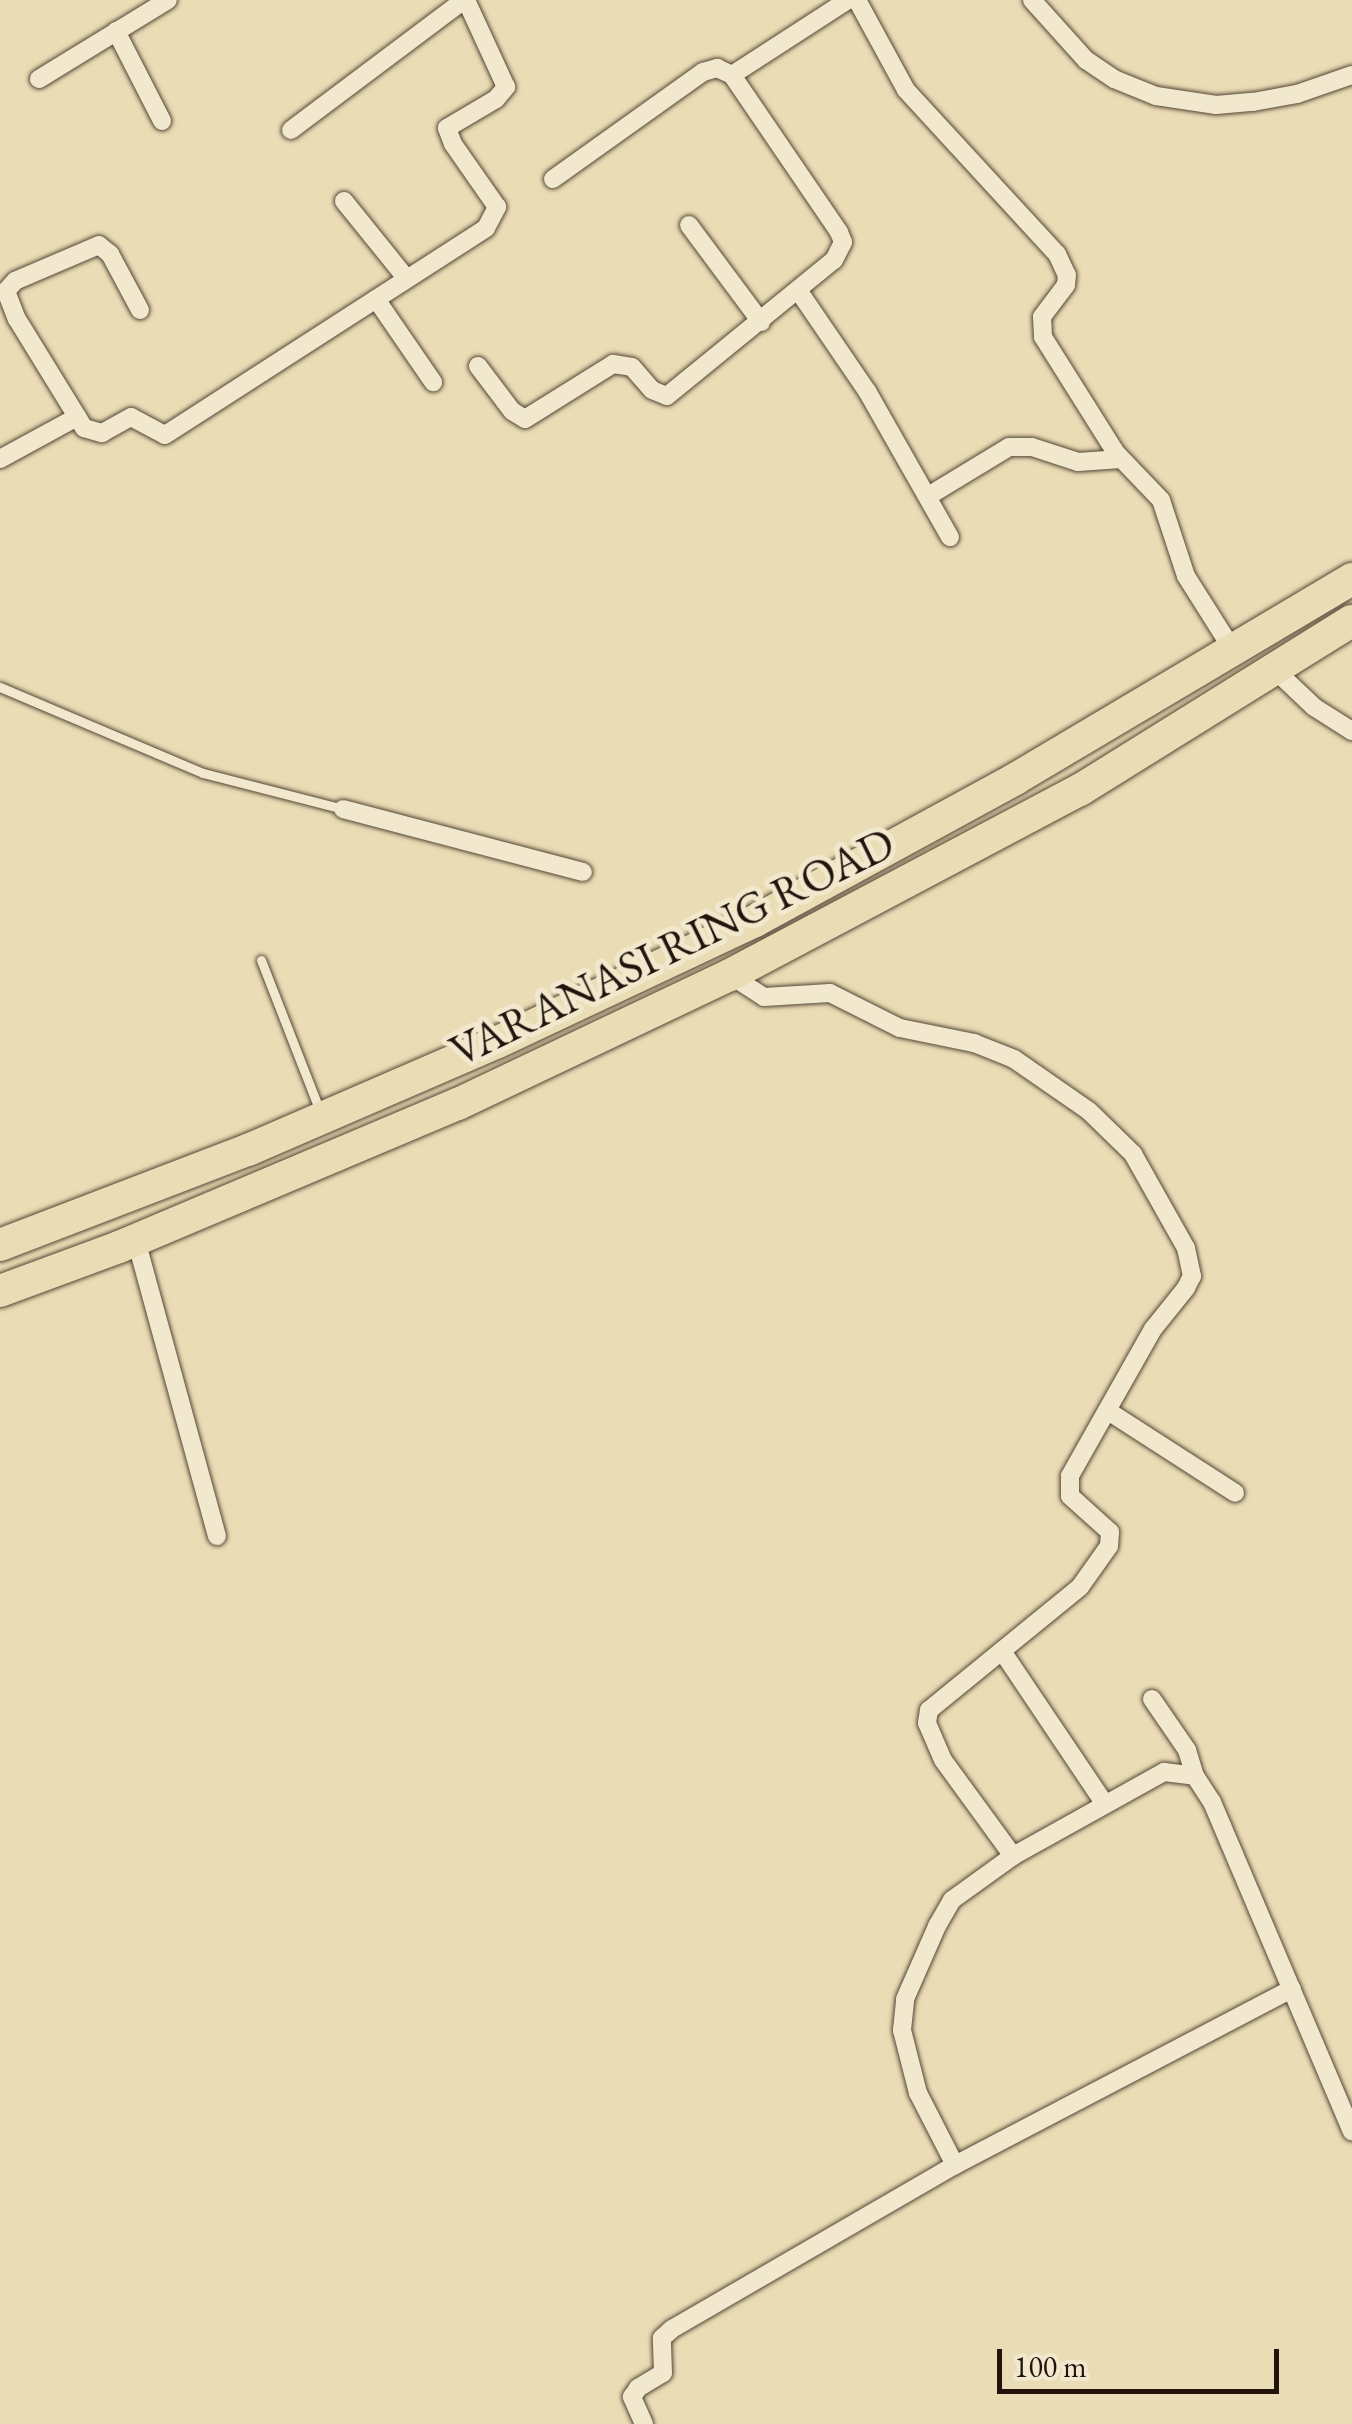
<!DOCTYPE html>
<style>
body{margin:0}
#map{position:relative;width:1352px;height:2424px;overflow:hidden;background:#eadcb4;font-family:"EB Garamond",serif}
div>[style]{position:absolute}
.roads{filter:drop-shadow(0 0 2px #544637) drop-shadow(0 0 2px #544637)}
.lane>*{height:9px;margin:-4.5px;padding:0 4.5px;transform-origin:4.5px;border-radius:4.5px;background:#f1e8ce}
.street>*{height:18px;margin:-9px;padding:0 9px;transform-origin:9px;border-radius:9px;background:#f1e8ce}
.highway>*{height:32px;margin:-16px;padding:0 16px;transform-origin:16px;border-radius:16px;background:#eadcb4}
span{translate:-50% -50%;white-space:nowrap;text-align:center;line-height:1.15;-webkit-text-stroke:10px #f1e8ce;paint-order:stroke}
.street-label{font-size:45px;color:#22140d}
.scale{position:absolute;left:997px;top:2349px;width:282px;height:45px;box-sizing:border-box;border:5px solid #22140d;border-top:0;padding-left:12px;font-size:30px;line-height:35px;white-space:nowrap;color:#22140d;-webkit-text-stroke:8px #f1e8ce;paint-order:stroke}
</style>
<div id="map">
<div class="roads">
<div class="lane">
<i style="left:0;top:687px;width:220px;rotate:23deg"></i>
<i style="left:203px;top:773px;width:145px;rotate:14.4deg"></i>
<i style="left:261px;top:960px;width:162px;rotate:68.7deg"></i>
</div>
<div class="street">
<i style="left:857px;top:0;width:102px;rotate:61.4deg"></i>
<i style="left:906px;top:90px;width:223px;rotate:47.4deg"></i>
<i style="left:1057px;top:254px;width:23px;rotate:65deg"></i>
<i style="left:1067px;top:275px;width:10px;rotate:96deg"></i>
<i style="left:1066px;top:285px;width:40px;rotate:127deg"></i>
<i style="left:1042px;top:317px;width:20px;rotate:87deg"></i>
<i style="left:1043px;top:337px;width:137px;rotate:57.8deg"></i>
<i style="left:1116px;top:453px;width:65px;rotate:46.2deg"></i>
<i style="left:1161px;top:500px;width:80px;rotate:71.8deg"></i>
<i style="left:1186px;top:576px;width:90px;rotate:57.7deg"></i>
<i style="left:1032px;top:0;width:81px;rotate:48deg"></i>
<i style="left:1086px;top:60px;width:34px;rotate:34deg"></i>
<i style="left:1114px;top:79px;width:45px;rotate:22deg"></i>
<i style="left:1156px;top:96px;width:61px;rotate:8.5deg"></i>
<i style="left:1216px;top:105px;width:37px;rotate:-5deg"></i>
<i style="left:1253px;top:102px;width:45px;rotate:-10.3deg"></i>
<i style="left:1297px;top:94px;width:58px;rotate:-19.1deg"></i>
<i style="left:116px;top:31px;width:101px;rotate:62.9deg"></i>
<i style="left:39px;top:79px;width:151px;rotate:-31.5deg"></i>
<i style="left:291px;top:130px;width:216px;rotate:-36.9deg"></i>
<i style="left:553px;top:179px;width:184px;rotate:-35.5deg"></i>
<i style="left:703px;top:72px;width:15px;rotate:-16deg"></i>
<i style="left:717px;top:68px;width:17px;rotate:25deg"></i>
<i style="left:344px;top:201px;width:100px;rotate:51.1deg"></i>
<i style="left:689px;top:225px;width:121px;rotate:53.4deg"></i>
<i style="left:798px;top:290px;width:122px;rotate:55.7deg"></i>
<i style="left:867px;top:391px;width:168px;rotate:60.4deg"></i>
<i style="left:376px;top:299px;width:101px;rotate:55.5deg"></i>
<i style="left:140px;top:310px;width:64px;rotate:-118.2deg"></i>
<i style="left:110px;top:254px;width:14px;rotate:-141deg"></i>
<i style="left:99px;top:245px;width:91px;rotate:156.8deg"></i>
<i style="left:15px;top:281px;width:13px;rotate:132deg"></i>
<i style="left:6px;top:291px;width:30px;rotate:69deg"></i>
<i style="left:17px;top:319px;width:128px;rotate:58.4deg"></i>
<i style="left:84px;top:428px;width:19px;rotate:16deg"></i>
<i style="left:102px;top:433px;width:33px;rotate:-29deg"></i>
<i style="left:131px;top:417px;width:38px;rotate:28deg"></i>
<i style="left:165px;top:435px;width:382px;rotate:-32.8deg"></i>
<i style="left:486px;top:228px;width:24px;rotate:-62deg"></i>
<i style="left:497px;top:207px;width:77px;rotate:-124.9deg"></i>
<i style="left:453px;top:144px;width:17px;rotate:-111deg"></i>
<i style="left:447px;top:128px;width:57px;rotate:-30.6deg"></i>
<i style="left:496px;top:99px;width:16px;rotate:-50deg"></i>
<i style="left:506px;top:87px;width:96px;rotate:-114.7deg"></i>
<i style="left:478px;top:366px;width:56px;rotate:52.9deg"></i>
<i style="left:512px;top:411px;width:15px;rotate:32deg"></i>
<i style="left:525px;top:419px;width:104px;rotate:-32deg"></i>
<i style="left:613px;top:364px;width:19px;rotate:9deg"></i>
<i style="left:632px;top:367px;width:30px;rotate:49deg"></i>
<i style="left:652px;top:390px;width:16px;rotate:22deg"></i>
<i style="left:667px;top:396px;width:215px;rotate:-39.2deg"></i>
<i style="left:834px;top:260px;width:20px;rotate:-63deg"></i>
<i style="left:843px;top:242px;width:11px;rotate:-112deg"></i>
<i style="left:839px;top:232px;width:190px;rotate:-124.3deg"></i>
<i style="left:732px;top:75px;width:138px;rotate:-32.9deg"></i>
<i style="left:0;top:459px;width:88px;rotate:-28.6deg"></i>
<i style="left:930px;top:495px;width:92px;rotate:-31.3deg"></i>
<i style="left:1009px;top:447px;width:23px"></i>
<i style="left:1032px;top:447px;width:48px;rotate:18.1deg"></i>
<i style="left:1078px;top:462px;width:43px;rotate:-4deg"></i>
<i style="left:1274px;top:669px;width:55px;rotate:43.5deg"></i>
<i style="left:1314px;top:707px;width:45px;rotate:32.3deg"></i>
<i style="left:343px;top:809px;width:248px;rotate:14.7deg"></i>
<i style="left:730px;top:975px;width:40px;rotate:32.9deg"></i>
<i style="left:764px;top:997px;width:66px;rotate:-3.5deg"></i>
<i style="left:830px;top:993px;width:78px;rotate:26.6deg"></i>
<i style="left:900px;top:1028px;width:76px;rotate:11.5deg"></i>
<i style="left:974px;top:1043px;width:43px;rotate:21.8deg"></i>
<i style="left:1014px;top:1059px;width:91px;rotate:34.7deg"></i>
<i style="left:1089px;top:1111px;width:62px;rotate:44.3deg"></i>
<i style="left:1133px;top:1154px;width:108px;rotate:60.6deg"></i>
<i style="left:1186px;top:1248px;width:29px;rotate:78deg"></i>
<i style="left:1192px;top:1276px;width:13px;rotate:117deg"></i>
<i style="left:1186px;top:1288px;width:53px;rotate:128.8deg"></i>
<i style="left:1153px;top:1329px;width:169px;rotate:119.5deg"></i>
<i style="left:1070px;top:1476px;width:20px;rotate:90deg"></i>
<i style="left:1070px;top:1496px;width:54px;rotate:42deg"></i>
<i style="left:1110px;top:1532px;width:14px;rotate:94deg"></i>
<i style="left:1109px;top:1546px;width:50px;rotate:125.3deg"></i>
<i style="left:1080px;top:1587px;width:195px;rotate:140.8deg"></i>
<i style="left:929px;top:1710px;width:13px;rotate:99deg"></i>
<i style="left:927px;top:1723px;width:40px;rotate:66.6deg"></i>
<i style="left:943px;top:1760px;width:119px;rotate:53.9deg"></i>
<i style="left:136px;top:1240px;width:307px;rotate:74.7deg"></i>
<i style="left:1108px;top:1411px;width:151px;rotate:32.8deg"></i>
<i style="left:1002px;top:1651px;width:183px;rotate:56.1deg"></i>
<i style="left:1152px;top:1699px;width:62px;rotate:55.5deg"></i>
<i style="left:1187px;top:1750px;width:27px;rotate:73deg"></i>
<i style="left:955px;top:2165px;width:81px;rotate:-117.2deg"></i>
<i style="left:918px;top:2093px;width:65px;rotate:-104.3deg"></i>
<i style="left:902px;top:2030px;width:31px;rotate:-84deg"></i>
<i style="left:905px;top:1999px;width:80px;rotate:-66.3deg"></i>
<i style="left:937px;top:1926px;width:30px;rotate:-60deg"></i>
<i style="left:952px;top:1900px;width:75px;rotate:-35.8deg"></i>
<i style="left:1013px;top:1856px;width:173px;rotate:-29.1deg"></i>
<i style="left:1164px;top:1772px;width:31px;rotate:7deg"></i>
<i style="left:1195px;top:1776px;width:31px;rotate:57deg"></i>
<i style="left:1212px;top:1802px;width:358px;rotate:67deg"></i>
<i style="left:644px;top:2424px;width:30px;rotate:-114deg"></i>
<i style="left:632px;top:2397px;width:11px;rotate:-56deg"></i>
<i style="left:638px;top:2388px;width:29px;rotate:-31deg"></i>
<i style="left:663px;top:2373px;width:35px;rotate:-92deg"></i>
<i style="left:662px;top:2338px;width:13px;rotate:-42deg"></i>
<i style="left:672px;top:2329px;width:327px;rotate:-30.1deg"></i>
<i style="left:955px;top:2165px;width:380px;rotate:-27.6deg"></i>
</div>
<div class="highway">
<i style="left:0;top:1245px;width:266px;rotate:-21deg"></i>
<i style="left:248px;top:1150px;width:272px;rotate:-23.4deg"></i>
<i style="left:498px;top:1042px;width:284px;rotate:-25.2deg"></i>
<i style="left:755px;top:921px;width:296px;rotate:-28.6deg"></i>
<i style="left:1015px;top:779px;width:392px;rotate:-30.7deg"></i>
<i style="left:0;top:1291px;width:127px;rotate:-20.3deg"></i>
<i style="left:119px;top:1247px;width:368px;rotate:-22.9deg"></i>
<i style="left:458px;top:1104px;width:301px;rotate:-25.4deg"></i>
<i style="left:730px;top:975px;width:396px;rotate:-27.9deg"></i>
<i style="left:1080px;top:790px;width:320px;rotate:-31.9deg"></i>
</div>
</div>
<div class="street-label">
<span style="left:672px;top:947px;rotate:-26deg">VARANASI RING ROAD</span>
</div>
<div class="scale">100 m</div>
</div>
